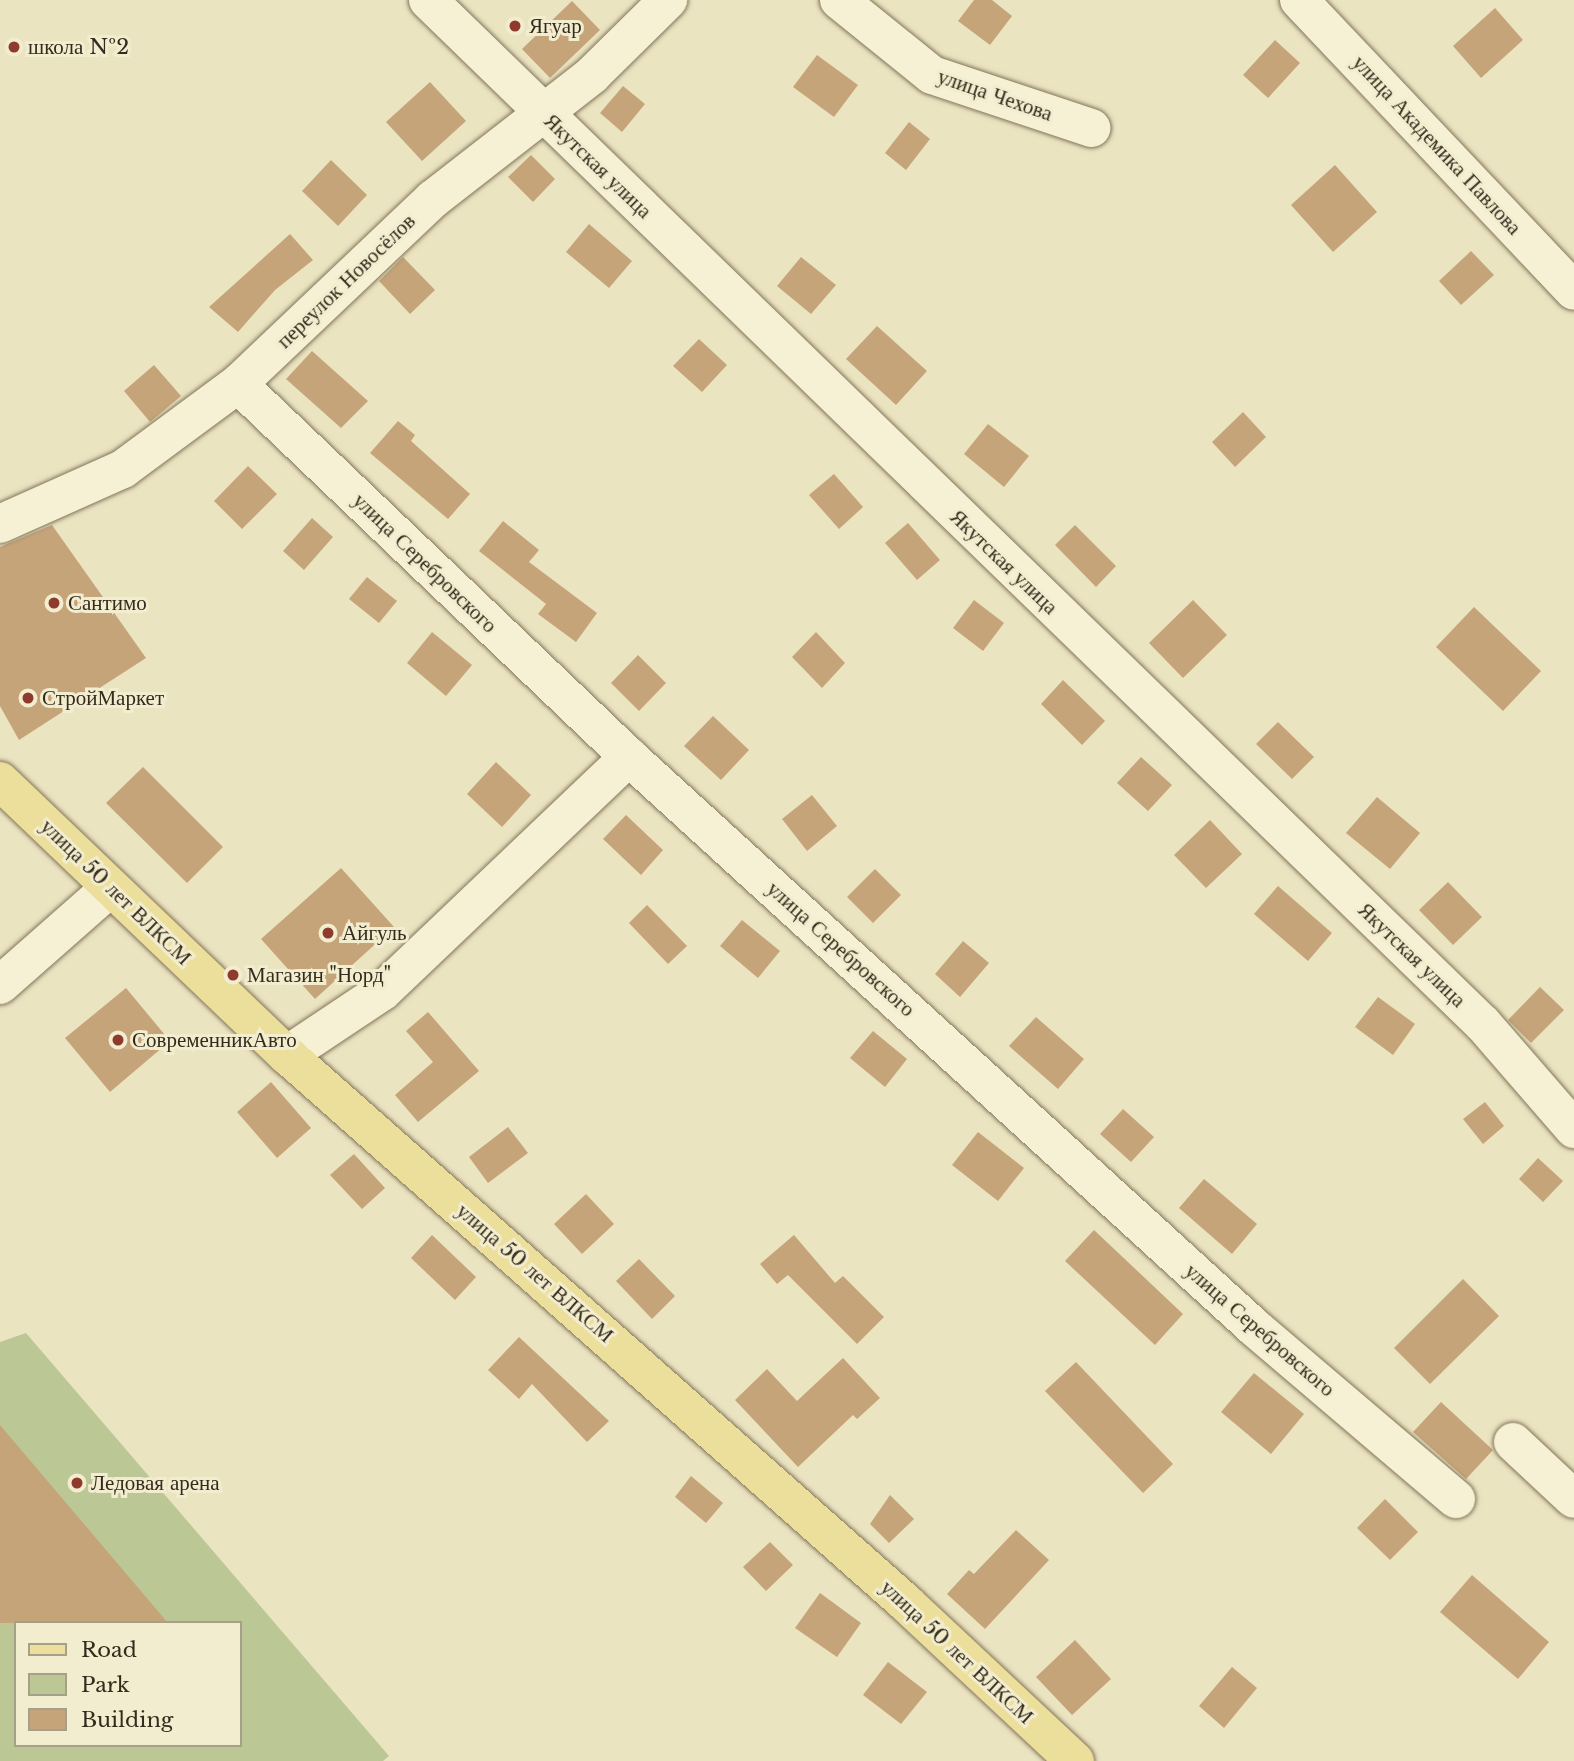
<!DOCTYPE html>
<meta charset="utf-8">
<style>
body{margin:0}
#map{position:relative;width:1574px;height:1761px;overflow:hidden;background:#ebe4c1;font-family:"Libre Baskerville",serif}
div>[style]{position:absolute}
.green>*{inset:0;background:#bbc896}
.building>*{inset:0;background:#c6a47a}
.roads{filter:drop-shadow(0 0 2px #83755a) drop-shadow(0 0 2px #83755a)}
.minor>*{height:38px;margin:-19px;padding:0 19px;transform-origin:19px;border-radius:19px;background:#f6f1d4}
.major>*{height:38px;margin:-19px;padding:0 19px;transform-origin:19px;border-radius:19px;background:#ecde9b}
.dots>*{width:19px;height:19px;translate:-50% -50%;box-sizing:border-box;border:4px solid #f3edd0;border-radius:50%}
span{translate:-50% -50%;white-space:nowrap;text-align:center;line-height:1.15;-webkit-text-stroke:6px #f3edd0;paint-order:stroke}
.poi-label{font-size:21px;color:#342b1d}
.left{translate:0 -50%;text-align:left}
.street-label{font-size:21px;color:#342b1d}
.legend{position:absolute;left:14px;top:1621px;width:228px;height:126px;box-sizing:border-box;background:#f3edd0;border:2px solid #a79f88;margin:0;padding:9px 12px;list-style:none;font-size:21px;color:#342b1d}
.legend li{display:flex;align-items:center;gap:14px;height:35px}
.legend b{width:35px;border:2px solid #a79f88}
</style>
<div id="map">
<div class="green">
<i style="clip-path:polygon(evenodd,26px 1333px,389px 1756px,383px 1761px,0 1761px,0 1342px,26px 1333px,16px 1623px,240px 1623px,240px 1745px,16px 1745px,16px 1623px)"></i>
</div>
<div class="building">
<i style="clip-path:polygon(974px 0,992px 0,1012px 16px,990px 45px,958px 21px)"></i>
<i style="clip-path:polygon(572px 1px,600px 30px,550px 78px,522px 49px)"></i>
<i style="clip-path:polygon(1495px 8px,1523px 40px,1481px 78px,1453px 46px)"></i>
<i style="clip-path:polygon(1275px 40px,1300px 63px,1268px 98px,1243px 75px)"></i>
<i style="clip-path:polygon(817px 55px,858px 85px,834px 117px,793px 87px)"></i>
<i style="clip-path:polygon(430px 82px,466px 121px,422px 161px,386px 122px)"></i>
<i style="clip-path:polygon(623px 86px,645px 104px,622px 132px,600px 113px)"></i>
<i style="clip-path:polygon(909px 122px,930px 139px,906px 170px,885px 153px)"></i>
<i style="clip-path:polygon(531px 155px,555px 179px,533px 202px,508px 177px)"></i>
<i style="clip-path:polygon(331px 160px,367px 195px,338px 226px,302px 191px)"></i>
<i style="clip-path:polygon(1335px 165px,1377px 212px,1333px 252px,1291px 205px)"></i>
<i style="clip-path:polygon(589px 224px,632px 261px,609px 288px,566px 252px)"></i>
<i style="clip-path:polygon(290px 234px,313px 260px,275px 290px,238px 332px,209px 307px)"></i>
<i style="clip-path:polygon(1471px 251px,1494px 275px,1461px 305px,1439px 281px)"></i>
<i style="clip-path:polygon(403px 257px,435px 290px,410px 314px,379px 281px)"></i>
<i style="clip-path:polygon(801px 257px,836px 285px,811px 314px,777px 286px)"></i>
<i style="clip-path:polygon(877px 326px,927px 371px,896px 405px,846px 359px)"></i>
<i style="clip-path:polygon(699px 339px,727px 365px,702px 392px,673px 366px)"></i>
<i style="clip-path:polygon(312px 351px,368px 401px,341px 428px,286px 379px)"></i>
<i style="clip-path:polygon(154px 365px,181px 396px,150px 422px,124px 391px)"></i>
<i style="clip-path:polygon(1243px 412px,1266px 437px,1235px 467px,1212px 442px)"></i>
<i style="clip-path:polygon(398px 421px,415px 435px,411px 441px,470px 494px,448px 519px,370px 453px)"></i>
<i style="clip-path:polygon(988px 424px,1029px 456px,1004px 487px,964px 454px)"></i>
<i style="clip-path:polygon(248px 466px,277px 494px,242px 529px,214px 501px)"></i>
<i style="clip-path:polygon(834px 474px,863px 507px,839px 529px,809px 495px)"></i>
<i style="clip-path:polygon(312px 518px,333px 537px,304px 570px,283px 551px)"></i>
<i style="clip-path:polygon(503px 521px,539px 550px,529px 562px,597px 613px,576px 642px,538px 614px,546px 604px,479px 551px)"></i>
<i style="clip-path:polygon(908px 523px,940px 560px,917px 580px,885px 543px)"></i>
<i style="clip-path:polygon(52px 525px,146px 658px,19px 740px,0 706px,0 547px)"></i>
<i style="clip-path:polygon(1075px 525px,1116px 566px,1096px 587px,1055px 545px)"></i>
<i style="clip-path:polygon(367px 577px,397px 601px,379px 623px,349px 599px)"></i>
<i style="clip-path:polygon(974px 600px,1004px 623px,983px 651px,953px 628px)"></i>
<i style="clip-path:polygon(1193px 600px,1227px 635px,1183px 678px,1149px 643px)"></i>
<i style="clip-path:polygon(1474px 607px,1541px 671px,1503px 711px,1436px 647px)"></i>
<i style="clip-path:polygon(432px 632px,472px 665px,446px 696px,407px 663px)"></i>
<i style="clip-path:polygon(816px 632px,845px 663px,822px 688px,792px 657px)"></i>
<i style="clip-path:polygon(638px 655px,666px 683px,639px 711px,611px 683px)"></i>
<i style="clip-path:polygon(1063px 680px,1105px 721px,1082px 745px,1041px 704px)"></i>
<i style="clip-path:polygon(713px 716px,749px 750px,721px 780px,684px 746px)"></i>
<i style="clip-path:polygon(1278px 722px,1314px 757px,1292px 779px,1256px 744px)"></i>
<i style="clip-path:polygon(1141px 757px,1172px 785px,1148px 811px,1117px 783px)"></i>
<i style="clip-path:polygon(496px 762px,531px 795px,502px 827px,467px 794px)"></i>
<i style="clip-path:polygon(143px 767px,223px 847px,187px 883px,106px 803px)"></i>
<i style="clip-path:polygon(812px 795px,837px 826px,807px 851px,782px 819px)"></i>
<i style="clip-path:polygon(1377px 797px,1420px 833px,1390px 869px,1346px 833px)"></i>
<i style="clip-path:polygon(626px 815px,663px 850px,641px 875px,603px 839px)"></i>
<i style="clip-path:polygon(1210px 820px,1242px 854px,1206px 888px,1174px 855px)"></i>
<i style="clip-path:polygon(341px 868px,394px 927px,315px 999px,261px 939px)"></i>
<i style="clip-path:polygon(875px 869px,901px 895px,873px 923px,847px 897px)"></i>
<i style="clip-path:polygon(1448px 882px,1482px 917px,1453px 945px,1419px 910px)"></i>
<i style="clip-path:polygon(1278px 886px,1332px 933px,1308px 961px,1254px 914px)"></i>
<i style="clip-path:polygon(647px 905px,687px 946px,668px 964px,629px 923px)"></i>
<i style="clip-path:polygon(742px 920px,780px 951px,758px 978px,720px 946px)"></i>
<i style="clip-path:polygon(963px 941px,989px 963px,960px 997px,935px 974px)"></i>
<i style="clip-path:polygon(1540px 987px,1564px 1010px,1531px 1043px,1508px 1020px)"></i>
<i style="clip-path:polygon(126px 988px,170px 1041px,110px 1092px,65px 1038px)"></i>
<i style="clip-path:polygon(1378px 997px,1415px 1024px,1393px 1055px,1355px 1027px)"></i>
<i style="clip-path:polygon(428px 1012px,479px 1071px,418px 1122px,395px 1095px,433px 1062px,406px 1031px)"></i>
<i style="clip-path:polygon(1036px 1017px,1084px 1059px,1058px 1089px,1009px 1046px)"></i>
<i style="clip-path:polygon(873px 1031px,907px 1059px,885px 1087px,850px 1058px)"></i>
<i style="clip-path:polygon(271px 1082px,311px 1128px,277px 1158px,237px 1112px)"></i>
<i style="clip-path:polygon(1485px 1102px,1504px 1126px,1483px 1144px,1463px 1119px)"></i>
<i style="clip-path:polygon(1123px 1109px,1154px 1137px,1131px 1162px,1100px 1134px)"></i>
<i style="clip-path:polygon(508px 1127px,528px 1153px,488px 1183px,469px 1157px)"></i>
<i style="clip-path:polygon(978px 1132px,1024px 1168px,998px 1201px,952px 1165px)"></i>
<i style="clip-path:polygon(354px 1154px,385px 1188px,362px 1209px,330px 1175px)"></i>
<i style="clip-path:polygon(1538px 1158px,1563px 1181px,1543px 1202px,1519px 1179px)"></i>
<i style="clip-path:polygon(1204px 1179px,1257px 1224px,1232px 1254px,1179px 1208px)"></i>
<i style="clip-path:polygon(586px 1194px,614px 1224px,582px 1254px,554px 1224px)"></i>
<i style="clip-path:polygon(1094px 1230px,1183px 1314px,1155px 1345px,1065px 1261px)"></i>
<i style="clip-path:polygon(432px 1235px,476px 1277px,455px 1300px,411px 1258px)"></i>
<i style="clip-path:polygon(794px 1235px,835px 1283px,843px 1276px,884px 1317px,857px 1344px,788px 1275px,777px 1284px,760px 1264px)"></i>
<i style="clip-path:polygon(639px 1259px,675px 1296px,652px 1319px,616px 1281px)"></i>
<i style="clip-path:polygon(1463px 1279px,1499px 1316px,1430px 1384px,1394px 1348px)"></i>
<i style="clip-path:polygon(519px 1337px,609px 1421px,587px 1442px,532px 1384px,519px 1399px,488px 1370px)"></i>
<i style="clip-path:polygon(843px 1358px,880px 1398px,857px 1419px,853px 1415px,798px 1467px,735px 1400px,767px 1369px,797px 1401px)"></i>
<i style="clip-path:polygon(1076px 1362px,1173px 1464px,1143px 1493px,1045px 1391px)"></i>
<i style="clip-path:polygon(1254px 1373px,1304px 1414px,1271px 1454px,1221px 1412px)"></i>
<i style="clip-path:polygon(1441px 1402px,1493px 1450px,1466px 1479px,1413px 1432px)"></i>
<i style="clip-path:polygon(0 1425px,168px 1623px,0 1623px)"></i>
<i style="clip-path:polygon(691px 1476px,723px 1503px,706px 1523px,675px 1497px)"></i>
<i style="clip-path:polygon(890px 1495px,914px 1519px,889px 1543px,870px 1524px)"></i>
<i style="clip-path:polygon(1385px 1499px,1418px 1532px,1390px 1560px,1357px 1528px)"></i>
<i style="clip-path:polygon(1016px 1530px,1049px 1560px,985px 1629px,947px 1594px,969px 1570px,974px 1574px)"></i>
<i style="clip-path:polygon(770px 1542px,793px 1565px,766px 1591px,743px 1567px)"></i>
<i style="clip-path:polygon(1472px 1575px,1549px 1642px,1518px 1679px,1440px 1612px)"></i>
<i style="clip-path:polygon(820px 1593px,861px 1623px,837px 1657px,795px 1628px)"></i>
<i style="clip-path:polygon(1075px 1640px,1111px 1679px,1072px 1715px,1036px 1677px)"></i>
<i style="clip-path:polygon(888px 1662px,927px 1692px,901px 1724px,863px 1695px)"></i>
<i style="clip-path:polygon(1232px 1667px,1257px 1688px,1224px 1728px,1199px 1706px)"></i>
</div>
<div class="roads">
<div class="minor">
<i style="left:428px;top:0;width:1470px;rotate:44.15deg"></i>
<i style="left:1483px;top:1024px;width:139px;rotate:49.1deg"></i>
<i style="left:839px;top:0;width:119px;rotate:38.9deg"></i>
<i style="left:932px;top:75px;width:168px;rotate:18.4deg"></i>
<i style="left:1299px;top:0;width:400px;rotate:46.6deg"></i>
<i style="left:238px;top:384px;width:540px;rotate:43.65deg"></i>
<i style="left:629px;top:757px;width:847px;rotate:42.37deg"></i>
<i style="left:1255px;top:1328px;width:264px;rotate:40.4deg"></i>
<i style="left:0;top:524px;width:135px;rotate:-24.1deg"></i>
<i style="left:123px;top:469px;width:143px;rotate:-36.5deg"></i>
<i style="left:238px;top:384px;width:269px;rotate:-43.5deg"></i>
<i style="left:433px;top:199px;width:202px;rotate:-37.9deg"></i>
<i style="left:592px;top:75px;width:107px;rotate:-44.6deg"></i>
<i style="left:0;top:985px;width:147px;rotate:-41.4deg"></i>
<i style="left:287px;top:1055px;width:115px;rotate:-33.7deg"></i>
<i style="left:383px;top:991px;width:340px;rotate:-43.6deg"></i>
<i style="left:1513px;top:1442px;width:83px;rotate:43.1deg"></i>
</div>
<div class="major">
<i style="left:0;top:781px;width:397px;rotate:43.7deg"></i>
<i style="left:287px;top:1055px;width:828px;rotate:41.52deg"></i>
<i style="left:907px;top:1604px;width:230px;rotate:43.1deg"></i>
</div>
</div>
<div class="dots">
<i style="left:515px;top:26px;background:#8e3b2e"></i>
<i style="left:14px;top:47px;background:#8e3b2e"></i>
<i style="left:54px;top:603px;background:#8e3b2e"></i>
<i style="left:28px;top:698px;background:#8e3b2e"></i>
<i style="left:328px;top:933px;background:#8e3b2e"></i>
<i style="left:233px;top:975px;background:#8e3b2e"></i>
<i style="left:118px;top:1040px;background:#8e3b2e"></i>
<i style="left:77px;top:1483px;background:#8e3b2e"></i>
</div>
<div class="poi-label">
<span class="left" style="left:529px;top:26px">Ягуар</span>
<span class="left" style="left:28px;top:47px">школа №2</span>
<span class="left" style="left:68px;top:603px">Сантимо</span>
<span class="left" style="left:42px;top:698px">СтройМаркет</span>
<span class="left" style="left:342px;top:933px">Айгуль</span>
<span class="left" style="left:247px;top:975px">Магазин "Норд"</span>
<span class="left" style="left:132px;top:1040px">СовременникАвто</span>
<span class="left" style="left:91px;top:1483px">Ледовая арена</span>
</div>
<div class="street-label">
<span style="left:995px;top:95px;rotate:19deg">улица Чехова</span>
<span style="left:1437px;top:145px;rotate:47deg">улица Академика Павлова</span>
<span style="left:598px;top:166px;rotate:44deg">Якутская улица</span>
<span style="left:346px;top:281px;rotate:-44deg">переулок Новосёлов</span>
<span style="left:1004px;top:562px;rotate:44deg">Якутская улица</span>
<span style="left:425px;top:563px;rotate:44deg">улица Серебровского</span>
<span style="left:116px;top:892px;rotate:44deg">улица 50 лет ВЛКСМ</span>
<span style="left:841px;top:949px;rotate:42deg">улица Серебровского</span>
<span style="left:1412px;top:955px;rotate:44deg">Якутская улица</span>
<span style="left:535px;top:1273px;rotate:41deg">улица 50 лет ВЛКСМ</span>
<span style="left:1260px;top:1330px;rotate:41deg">улица Серебровского</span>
<span style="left:957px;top:1652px;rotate:43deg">улица 50 лет ВЛКСМ</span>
</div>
<ul class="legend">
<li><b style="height:9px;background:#ecde9b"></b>Road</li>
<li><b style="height:19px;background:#bbc896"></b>Park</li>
<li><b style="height:19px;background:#c6a47a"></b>Building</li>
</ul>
</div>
